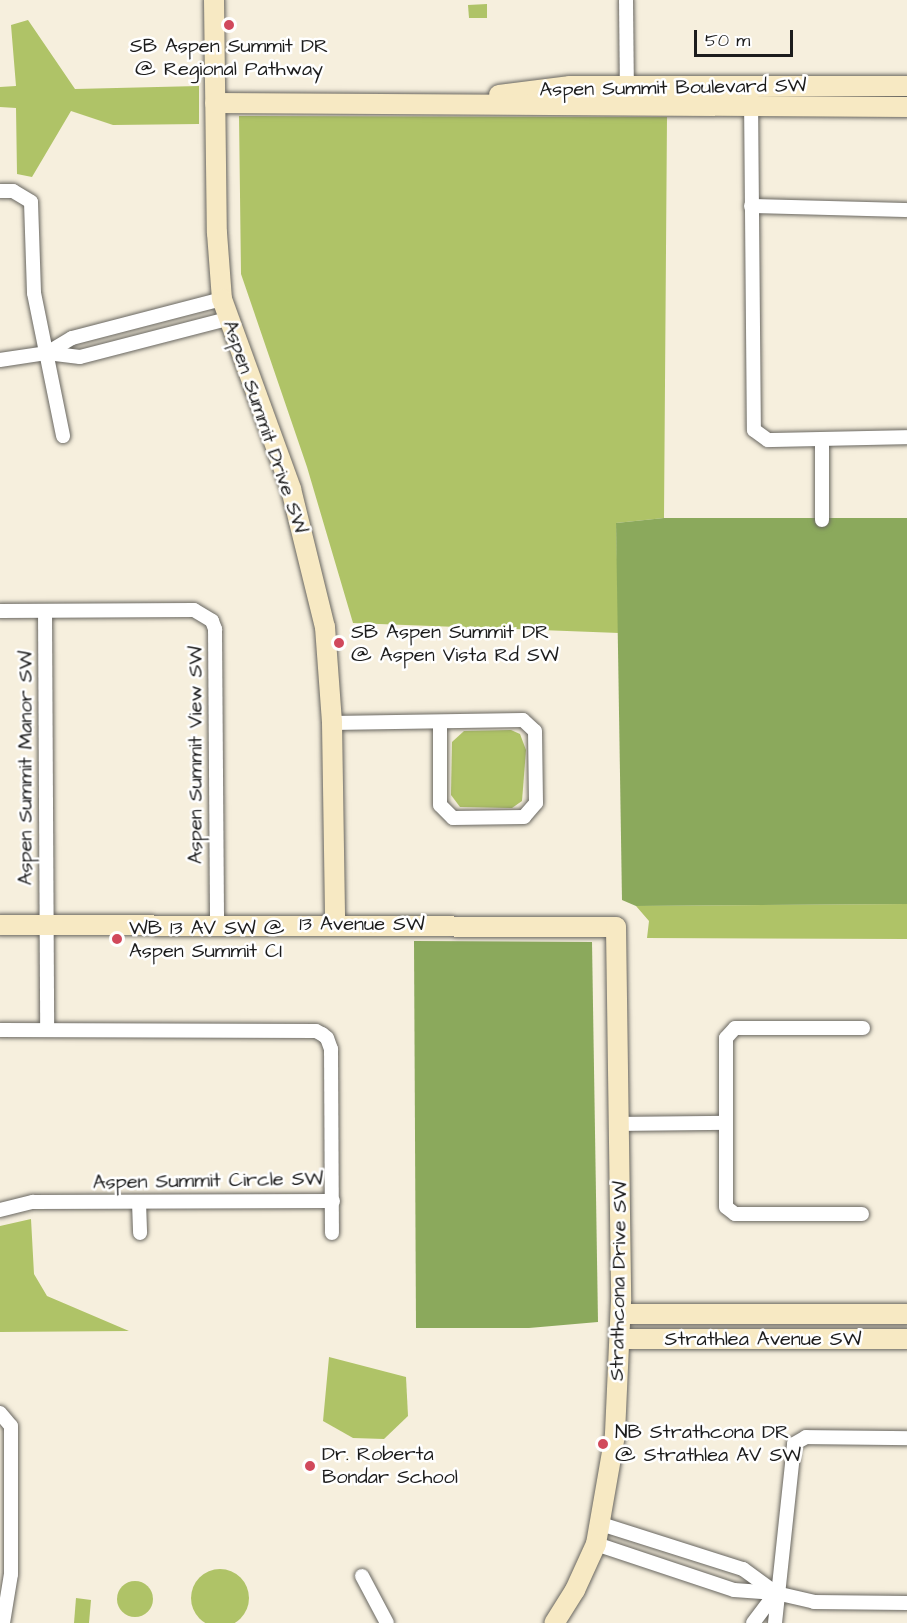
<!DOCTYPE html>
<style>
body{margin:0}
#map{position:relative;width:907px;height:1623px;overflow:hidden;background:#f6efdd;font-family:"Architects Daughter",sans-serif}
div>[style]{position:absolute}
.green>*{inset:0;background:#afc367}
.round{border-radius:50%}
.forest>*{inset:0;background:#8ba95c}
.roads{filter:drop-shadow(0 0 2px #686660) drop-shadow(0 0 2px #686660)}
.street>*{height:14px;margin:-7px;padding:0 7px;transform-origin:7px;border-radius:7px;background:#fff}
.secondary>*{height:20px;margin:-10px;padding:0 10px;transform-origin:10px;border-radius:10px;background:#f7e9c3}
.dots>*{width:16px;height:16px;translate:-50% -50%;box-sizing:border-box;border:3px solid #fff;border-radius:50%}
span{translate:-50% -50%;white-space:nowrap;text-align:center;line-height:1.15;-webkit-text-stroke:5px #fff;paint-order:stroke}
.poi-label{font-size:20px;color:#1c1c1c}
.left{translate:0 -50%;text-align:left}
.street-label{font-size:20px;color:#1c1c1c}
.scale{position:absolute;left:694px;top:30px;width:99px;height:27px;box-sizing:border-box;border:3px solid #1c1c1c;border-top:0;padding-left:8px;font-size:18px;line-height:21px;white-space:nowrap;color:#1c1c1c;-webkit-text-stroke:4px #fff;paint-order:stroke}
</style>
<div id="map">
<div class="green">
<i style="clip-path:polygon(487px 4px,487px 18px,469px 18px,468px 5px)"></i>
<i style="clip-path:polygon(28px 20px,75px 89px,199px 86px,199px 124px,113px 125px,71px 111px,32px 177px,17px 174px,16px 108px,0 107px,0 87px,16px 86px,11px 25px)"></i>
<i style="clip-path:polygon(239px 116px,667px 117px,664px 518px,616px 523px,619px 633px,353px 623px,307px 467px,241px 274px)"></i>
<i style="clip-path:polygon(511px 730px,520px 734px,526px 750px,522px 801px,512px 808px,460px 807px,451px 795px,452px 742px,464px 731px)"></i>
<i style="clip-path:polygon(907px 904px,907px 939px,647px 938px,649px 921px,636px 906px)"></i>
<i style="clip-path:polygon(31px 1219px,34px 1274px,47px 1296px,129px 1331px,0 1332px,0 1226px)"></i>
<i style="clip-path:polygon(329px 1357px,406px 1377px,408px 1416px,384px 1439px,353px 1438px,323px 1421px)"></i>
<i class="round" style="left:191px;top:1569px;width:58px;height:58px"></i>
<i class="round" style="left:117px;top:1581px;width:36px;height:36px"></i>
<i style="clip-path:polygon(76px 1598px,91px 1600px,89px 1623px,74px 1623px)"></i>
</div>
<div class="forest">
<i style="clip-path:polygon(664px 518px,907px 518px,907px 904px,636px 906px,622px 900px,616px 523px)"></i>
<i style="clip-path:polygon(414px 941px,592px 942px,598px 1322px,529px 1328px,416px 1328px)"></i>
</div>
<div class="roads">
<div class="street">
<i style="left:626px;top:0;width:93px;rotate:89.4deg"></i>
<i style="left:751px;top:97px;width:333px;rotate:89.5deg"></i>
<i style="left:754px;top:430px;width:17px;rotate:36deg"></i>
<i style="left:768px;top:440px;width:139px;rotate:-1.2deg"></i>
<i style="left:0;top:191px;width:13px"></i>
<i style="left:13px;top:191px;width:21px;rotate:31deg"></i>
<i style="left:31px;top:202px;width:91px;rotate:88.1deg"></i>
<i style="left:34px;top:293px;width:146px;rotate:78.5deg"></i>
<i style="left:751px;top:206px;width:156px;rotate:1.5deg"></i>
<i style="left:47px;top:353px;width:29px;rotate:-31deg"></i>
<i style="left:72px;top:338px;width:155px;rotate:-14.6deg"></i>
<i style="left:0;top:360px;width:48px;rotate:-8.5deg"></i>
<i style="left:47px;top:353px;width:33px;rotate:7deg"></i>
<i style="left:80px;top:357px;width:152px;rotate:-14.5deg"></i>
<i style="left:822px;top:441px;width:79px;rotate:90deg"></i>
<i style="left:0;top:611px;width:194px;rotate:-0.3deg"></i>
<i style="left:194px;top:610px;width:21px;rotate:31deg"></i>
<i style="left:212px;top:621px;width:9px;rotate:69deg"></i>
<i style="left:215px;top:629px;width:295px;rotate:89.6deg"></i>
<i style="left:45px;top:611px;width:419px;rotate:89.7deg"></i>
<i style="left:332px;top:723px;width:191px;rotate:-0.9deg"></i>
<i style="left:523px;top:720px;width:16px;rotate:43deg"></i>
<i style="left:535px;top:731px;width:72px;rotate:89.2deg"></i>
<i style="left:536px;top:803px;width:18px;rotate:131deg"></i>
<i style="left:524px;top:817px;width:71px;rotate:179.2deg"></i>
<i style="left:453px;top:818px;width:18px;rotate:-135deg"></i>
<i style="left:440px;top:805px;width:83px;rotate:-90deg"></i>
<i style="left:0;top:1030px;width:316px;rotate:0.2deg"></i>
<i style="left:316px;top:1031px;width:7px;rotate:27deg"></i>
<i style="left:322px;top:1034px;width:6px;rotate:39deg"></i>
<i style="left:327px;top:1038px;width:12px;rotate:70deg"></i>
<i style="left:331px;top:1049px;width:184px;rotate:89.7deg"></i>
<i style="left:621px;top:1124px;width:104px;rotate:-0.6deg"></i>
<i style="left:139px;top:1202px;width:31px;rotate:88deg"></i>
<i style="left:0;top:1210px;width:34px;rotate:-14deg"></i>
<i style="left:33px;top:1202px;width:300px;rotate:-0.2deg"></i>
<i style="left:862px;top:1214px;width:127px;rotate:180deg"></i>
<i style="left:735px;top:1214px;width:11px;rotate:-142deg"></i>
<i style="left:726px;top:1207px;width:169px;rotate:-90deg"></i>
<i style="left:726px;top:1038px;width:13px;rotate:-48deg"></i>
<i style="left:735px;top:1028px;width:128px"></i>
<i style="left:0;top:1413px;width:17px;rotate:50deg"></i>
<i style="left:11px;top:1426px;width:148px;rotate:90deg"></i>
<i style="left:11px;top:1574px;width:50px;rotate:99.3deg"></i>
<i style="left:601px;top:1524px;width:149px;rotate:17.6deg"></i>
<i style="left:743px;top:1569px;width:41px;rotate:36deg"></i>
<i style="left:596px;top:1544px;width:145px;rotate:18.4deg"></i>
<i style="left:734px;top:1590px;width:42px;rotate:4.1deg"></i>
<i style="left:776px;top:1593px;width:39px;rotate:13deg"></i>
<i style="left:814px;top:1602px;width:93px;rotate:0.6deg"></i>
<i style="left:362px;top:1576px;width:53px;rotate:62deg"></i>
<i style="left:753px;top:1623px;width:38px;rotate:-53deg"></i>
<i style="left:775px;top:1623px;width:180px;rotate:-83.9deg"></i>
<i style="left:794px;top:1444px;width:14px;rotate:-30deg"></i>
<i style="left:806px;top:1437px;width:101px;rotate:0.6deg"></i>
</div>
<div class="secondary">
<i style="left:214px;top:0;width:233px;rotate:89.3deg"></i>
<i style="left:217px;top:233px;width:66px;rotate:85.7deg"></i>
<i style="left:222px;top:299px;width:202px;rotate:70deg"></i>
<i style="left:291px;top:489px;width:142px;rotate:76.2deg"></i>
<i style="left:325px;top:627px;width:96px;rotate:85.8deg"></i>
<i style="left:332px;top:723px;width:201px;rotate:89.1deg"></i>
<i style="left:499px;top:95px;width:72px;rotate:-7.2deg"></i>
<i style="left:570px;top:86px;width:337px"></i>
<i style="left:215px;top:103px;width:692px;rotate:0.33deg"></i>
<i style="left:0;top:925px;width:616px;rotate:0.19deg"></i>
<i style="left:616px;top:927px;width:374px;rotate:89.2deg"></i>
<i style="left:621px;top:1301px;width:134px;rotate:92.6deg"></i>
<i style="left:615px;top:1435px;width:111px;rotate:99.9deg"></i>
<i style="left:596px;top:1544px;width:51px;rotate:114.5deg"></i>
<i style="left:575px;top:1590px;width:39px;rotate:122deg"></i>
<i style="left:621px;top:1314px;width:286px"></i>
<i style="left:620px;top:1339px;width:287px"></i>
</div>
</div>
<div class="dots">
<i style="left:229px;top:25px;background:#d1495b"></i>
<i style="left:339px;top:643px;background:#d1495b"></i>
<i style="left:117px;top:939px;background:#d1495b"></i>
<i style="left:603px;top:1444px;background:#d1495b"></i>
<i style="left:310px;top:1466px;background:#d1495b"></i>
</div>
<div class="poi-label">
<span style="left:229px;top:58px">SB Aspen Summit DR<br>@ Regional Pathway</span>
<span class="left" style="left:351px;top:644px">SB Aspen Summit DR<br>@ Aspen Vista Rd SW</span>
<span class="left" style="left:129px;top:940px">WB 13 AV SW @<br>Aspen Summit CI</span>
<span class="left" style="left:615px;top:1444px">NB Strathcona DR<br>@ Strathlea AV SW</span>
<span class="left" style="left:322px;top:1466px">Dr. Roberta<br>Bondar School</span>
</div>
<div class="street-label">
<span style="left:673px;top:88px;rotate:-1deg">Aspen Summit Boulevard SW</span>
<span style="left:265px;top:427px;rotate:71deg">Aspen Summit Drive SW</span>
<span style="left:196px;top:755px;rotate:-90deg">Aspen Summit View SW</span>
<span style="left:26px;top:768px;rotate:-90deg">Aspen Summit Manor SW</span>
<span style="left:362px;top:924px">13 Avenue SW</span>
<span style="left:208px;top:1181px;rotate:-1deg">Aspen Summit Circle SW</span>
<span style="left:619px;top:1281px;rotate:-89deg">Strathcona Drive SW</span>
<span style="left:763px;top:1339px">Strathlea Avenue SW</span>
</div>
<div class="scale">50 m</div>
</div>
